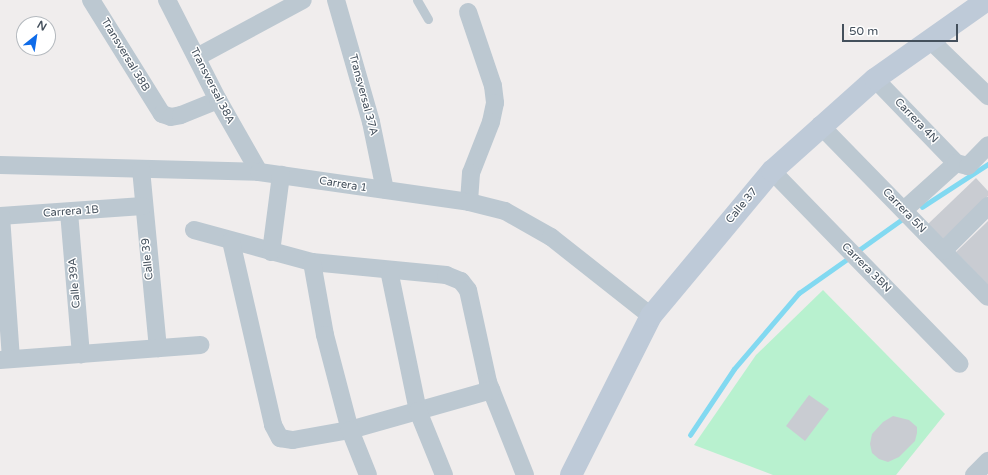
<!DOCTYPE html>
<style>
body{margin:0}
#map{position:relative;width:988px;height:475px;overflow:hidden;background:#f0eded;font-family:"Varela Round",sans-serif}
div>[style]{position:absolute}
.green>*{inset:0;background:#b8f1cf}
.stream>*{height:4.5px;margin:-2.25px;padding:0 2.25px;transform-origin:2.25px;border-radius:2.25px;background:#82d9f1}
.building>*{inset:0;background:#c9ccd2}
.lane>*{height:9px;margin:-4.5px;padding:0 4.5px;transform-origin:4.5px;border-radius:4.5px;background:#bcc8d1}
.street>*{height:18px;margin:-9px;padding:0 9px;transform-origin:9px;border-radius:9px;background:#bcc8d1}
.secondary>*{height:22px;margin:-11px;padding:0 11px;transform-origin:11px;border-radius:11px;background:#becad8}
span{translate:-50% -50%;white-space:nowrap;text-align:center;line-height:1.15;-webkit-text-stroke:3px #fff;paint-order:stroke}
.street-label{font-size:11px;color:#44505c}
.north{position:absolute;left:16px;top:16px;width:40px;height:40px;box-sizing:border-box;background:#fff;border:1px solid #b4b9be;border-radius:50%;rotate:30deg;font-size:11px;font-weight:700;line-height:16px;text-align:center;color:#44505c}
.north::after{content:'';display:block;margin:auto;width:14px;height:18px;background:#0e6be9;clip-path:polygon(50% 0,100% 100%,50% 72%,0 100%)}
.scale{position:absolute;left:842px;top:24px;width:116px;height:18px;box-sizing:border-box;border:2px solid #44505c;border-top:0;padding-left:5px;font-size:12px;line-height:14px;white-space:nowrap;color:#44505c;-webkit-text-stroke:3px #fff;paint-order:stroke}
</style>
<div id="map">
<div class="green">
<i style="clip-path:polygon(823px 290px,945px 414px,896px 475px,773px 475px,694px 445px,756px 355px)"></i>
</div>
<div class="stream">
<i style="left:922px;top:207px;width:79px;rotate:-33.1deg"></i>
<i style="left:856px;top:252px;width:55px;rotate:-35.4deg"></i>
<i style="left:690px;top:435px;width:79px;rotate:-56.3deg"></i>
<i style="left:734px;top:369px;width:100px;rotate:-49.5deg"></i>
<i style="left:799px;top:293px;width:62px;rotate:-35.2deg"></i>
</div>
<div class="building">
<i style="clip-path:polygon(976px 178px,988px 191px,988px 196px,943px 239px,928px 224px)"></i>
<i style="clip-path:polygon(988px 221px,988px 285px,956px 252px)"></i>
<i style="clip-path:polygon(809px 395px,829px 409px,805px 441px,786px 426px)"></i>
<i style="clip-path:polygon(893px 416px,909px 420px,917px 427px,917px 433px,915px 441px,899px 457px,888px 462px,879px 459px,872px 453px,870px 444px,872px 434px,883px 422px)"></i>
</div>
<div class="lane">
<i style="left:417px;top:0;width:22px;rotate:60deg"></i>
</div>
<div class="street">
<i style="left:91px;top:0;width:134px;rotate:58.1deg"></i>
<i style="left:162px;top:114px;width:9px;rotate:18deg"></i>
<i style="left:171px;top:117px;width:10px;rotate:-11deg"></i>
<i style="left:181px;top:115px;width:40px;rotate:-22deg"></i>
<i style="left:167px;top:0;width:112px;rotate:63deg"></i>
<i style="left:218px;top:100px;width:83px;rotate:60.3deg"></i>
<i style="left:336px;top:0;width:127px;rotate:74deg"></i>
<i style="left:371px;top:122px;width:69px;rotate:78.4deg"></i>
<i style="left:468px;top:12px;width:78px;rotate:71.3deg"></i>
<i style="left:493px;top:86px;width:17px;rotate:83deg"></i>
<i style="left:495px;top:103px;width:19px;rotate:102deg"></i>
<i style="left:491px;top:122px;width:55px;rotate:111.4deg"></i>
<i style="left:471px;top:173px;width:29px;rotate:94deg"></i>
<i style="left:930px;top:40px;width:81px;rotate:44deg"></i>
<i style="left:197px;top:57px;width:120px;rotate:-28.3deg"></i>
<i style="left:875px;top:79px;width:117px;rotate:46deg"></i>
<i style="left:820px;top:125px;width:240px;rotate:45.7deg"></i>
<i style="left:0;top:165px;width:259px;rotate:1.5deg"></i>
<i style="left:259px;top:172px;width:212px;rotate:8.1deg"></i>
<i style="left:469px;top:202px;width:37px;rotate:14deg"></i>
<i style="left:505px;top:211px;width:53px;rotate:29.5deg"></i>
<i style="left:551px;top:237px;width:127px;rotate:38.3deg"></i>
<i style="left:141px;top:169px;width:180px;rotate:84.6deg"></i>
<i style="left:772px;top:171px;width:269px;rotate:45.8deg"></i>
<i style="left:904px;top:210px;width:70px;rotate:-42.1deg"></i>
<i style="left:956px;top:163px;width:12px;rotate:14deg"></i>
<i style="left:968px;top:166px;width:29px;rotate:-46deg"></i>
<i style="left:69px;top:212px;width:143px;rotate:85.2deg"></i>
<i style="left:0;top:216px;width:143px;rotate:-4deg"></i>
<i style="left:1px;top:216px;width:143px;rotate:86deg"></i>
<i style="left:194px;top:230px;width:122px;rotate:15.2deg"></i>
<i style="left:312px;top:262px;width:135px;rotate:5.5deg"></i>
<i style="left:446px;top:275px;width:16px;rotate:22deg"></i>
<i style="left:461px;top:281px;width:11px;rotate:52deg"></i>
<i style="left:468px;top:290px;width:94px;rotate:77.7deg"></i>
<i style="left:488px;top:382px;width:100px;rotate:68.3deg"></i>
<i style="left:231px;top:241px;width:189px;rotate:77.1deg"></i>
<i style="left:273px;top:425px;width:15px;rotate:62deg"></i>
<i style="left:280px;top:438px;width:13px;rotate:9deg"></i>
<i style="left:293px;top:440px;width:58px;rotate:-10deg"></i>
<i style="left:350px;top:430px;width:147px;rotate:-15.8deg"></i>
<i style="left:943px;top:251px;width:64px;rotate:-45deg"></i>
<i style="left:271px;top:252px;width:78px;rotate:-82.6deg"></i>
<i style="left:312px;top:262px;width:74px;rotate:79.9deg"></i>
<i style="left:325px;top:335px;width:98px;rotate:75.3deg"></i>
<i style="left:350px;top:430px;width:48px;rotate:68.2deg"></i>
<i style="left:389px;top:270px;width:144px;rotate:78.4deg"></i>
<i style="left:418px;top:411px;width:69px;rotate:67.9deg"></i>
<i style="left:0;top:360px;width:201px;rotate:-4.3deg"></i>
<i style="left:974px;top:475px;width:20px;rotate:-45deg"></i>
</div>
<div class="secondary">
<i style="left:571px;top:475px;width:178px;rotate:-63.3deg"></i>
<i style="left:651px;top:316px;width:189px;rotate:-50.2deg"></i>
<i style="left:772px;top:171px;width:138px;rotate:-41.8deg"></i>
<i style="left:875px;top:79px;width:137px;rotate:-35.2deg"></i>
</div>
<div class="street-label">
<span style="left:125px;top:55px;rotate:59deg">Transversal 38B</span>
<span style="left:212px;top:86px;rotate:63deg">Transversal 38A</span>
<span style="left:363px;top:95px;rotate:75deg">Transversal 37A</span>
<span style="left:916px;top:121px;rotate:46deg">Carrera 4N</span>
<span style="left:343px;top:185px;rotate:9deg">Carrera 1</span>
<span style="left:742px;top:206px;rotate:-50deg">Calle 37</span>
<span style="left:904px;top:211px;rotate:46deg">Carrera 5N</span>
<span style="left:71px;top:212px;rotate:-4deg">Carrera 1B</span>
<span style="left:148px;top:259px;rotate:-96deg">Calle 39</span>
<span style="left:866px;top:268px;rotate:45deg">Carrera 3BN</span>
<span style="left:75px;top:283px;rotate:-95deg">Calle 39A</span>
</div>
<div class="north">N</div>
<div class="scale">50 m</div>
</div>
